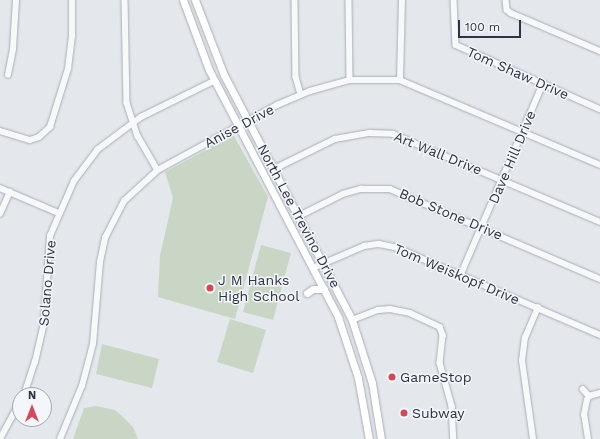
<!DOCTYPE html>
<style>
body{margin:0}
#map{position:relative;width:600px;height:439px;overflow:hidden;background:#e4e7ec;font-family:"Work Sans",sans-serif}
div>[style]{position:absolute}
.green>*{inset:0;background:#c9d6c5}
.roads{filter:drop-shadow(0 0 1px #a9aeb7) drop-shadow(0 0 1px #a9aeb7)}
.minor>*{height:5.5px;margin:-2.75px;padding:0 2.75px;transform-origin:2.75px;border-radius:2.75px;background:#f7f8fa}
.major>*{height:7px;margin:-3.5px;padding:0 3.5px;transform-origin:3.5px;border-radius:3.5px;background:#fff}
.dots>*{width:11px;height:11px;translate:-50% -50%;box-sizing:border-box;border:2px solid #f4f6f9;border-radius:50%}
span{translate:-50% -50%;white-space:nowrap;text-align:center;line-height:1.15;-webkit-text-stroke:3px #f4f6f9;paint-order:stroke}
.street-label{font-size:14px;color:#2b3445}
.poi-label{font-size:14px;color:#2b3445}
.left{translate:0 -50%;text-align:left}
.north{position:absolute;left:12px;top:387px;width:40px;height:40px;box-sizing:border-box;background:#f4f6f9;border:1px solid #a4a8b1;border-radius:50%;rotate:0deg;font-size:11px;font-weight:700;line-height:16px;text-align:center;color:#2b3445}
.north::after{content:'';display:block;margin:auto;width:14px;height:18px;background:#d1495b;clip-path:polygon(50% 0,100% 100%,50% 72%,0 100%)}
.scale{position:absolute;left:458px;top:20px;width:63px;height:18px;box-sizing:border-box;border:2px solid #2b3445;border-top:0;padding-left:5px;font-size:12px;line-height:14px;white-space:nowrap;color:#2b3445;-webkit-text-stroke:3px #f4f6f9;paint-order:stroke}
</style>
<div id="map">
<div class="green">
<i style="clip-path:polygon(232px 136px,234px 136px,268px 197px,235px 319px,158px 297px,160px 256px,173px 198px,165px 172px)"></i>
<i style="clip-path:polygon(261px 245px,291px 253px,273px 320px,243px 312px)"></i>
<i style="clip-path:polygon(230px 319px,266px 330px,253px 373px,217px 362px)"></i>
<i style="clip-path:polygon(102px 344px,159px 359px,152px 388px,96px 374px)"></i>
<i style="clip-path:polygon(96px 406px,115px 410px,122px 416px,133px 427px,138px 439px,73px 439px,84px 408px)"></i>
</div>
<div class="roads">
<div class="minor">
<i style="left:125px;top:0;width:103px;rotate:88.9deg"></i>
<i style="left:127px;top:103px;width:35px;rotate:72deg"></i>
<i style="left:138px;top:136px;width:39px;rotate:60deg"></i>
<i style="left:295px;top:0;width:77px;rotate:89.3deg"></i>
<i style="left:296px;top:77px;width:18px;rotate:74deg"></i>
<i style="left:349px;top:0;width:80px;rotate:89.3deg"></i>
<i style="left:454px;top:0;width:45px;rotate:87.5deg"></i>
<i style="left:456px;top:45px;width:158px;rotate:24deg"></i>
<i style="left:506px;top:0;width:10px;rotate:84deg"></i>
<i style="left:507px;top:10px;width:5px;rotate:37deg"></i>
<i style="left:511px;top:13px;width:97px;rotate:23.1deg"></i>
<i style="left:8px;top:75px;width:26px;rotate:-79deg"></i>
<i style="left:13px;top:49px;width:49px;rotate:-86.5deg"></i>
<i style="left:400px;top:80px;width:80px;rotate:-88.6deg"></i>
<i style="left:0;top:131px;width:31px;rotate:17deg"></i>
<i style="left:30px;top:140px;width:9px;rotate:-18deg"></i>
<i style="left:39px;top:137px;width:15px;rotate:-42deg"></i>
<i style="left:50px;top:127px;width:61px;rotate:-72.8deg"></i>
<i style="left:68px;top:69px;width:33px;rotate:-83deg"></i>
<i style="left:72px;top:36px;width:36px;rotate:-90deg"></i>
<i style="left:274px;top:169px;width:68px;rotate:-26.2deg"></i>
<i style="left:335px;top:139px;width:36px;rotate:-10deg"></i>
<i style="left:370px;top:133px;width:23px;rotate:2deg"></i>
<i style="left:393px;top:134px;width:225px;rotate:23deg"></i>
<i style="left:0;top:188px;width:64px;rotate:23deg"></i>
<i style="left:0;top:214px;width:24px;rotate:-66deg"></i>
<i style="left:299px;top:216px;width:49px;rotate:-26.6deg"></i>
<i style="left:343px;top:194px;width:19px;rotate:-16deg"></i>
<i style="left:361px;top:189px;width:29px"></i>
<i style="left:390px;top:189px;width:228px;rotate:23.2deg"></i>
<i style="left:313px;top:268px;width:56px;rotate:-23.3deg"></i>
<i style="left:364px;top:246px;width:15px;rotate:-8deg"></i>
<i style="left:379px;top:244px;width:16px;rotate:11deg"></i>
<i style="left:395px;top:247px;width:223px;rotate:23.2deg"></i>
<i style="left:461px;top:274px;width:207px;rotate:-66.7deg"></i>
<i style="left:352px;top:320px;width:28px;rotate:-21deg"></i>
<i style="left:378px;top:310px;width:12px;rotate:-5deg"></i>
<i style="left:390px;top:309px;width:20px;rotate:11deg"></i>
<i style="left:410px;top:313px;width:33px;rotate:25deg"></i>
<i style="left:440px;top:327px;width:9px;rotate:69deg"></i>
<i style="left:443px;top:335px;width:28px;rotate:96deg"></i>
<i style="left:440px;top:363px;width:45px;rotate:74.4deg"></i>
<i style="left:452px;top:406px;width:33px;rotate:87deg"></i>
<i style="left:583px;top:389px;width:9px;rotate:49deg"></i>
<i style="left:24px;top:395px;width:35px;rotate:-72deg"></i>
<i style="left:35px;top:362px;width:39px;rotate:-77deg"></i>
<i style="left:44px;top:324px;width:88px;rotate:-86.1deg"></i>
<i style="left:50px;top:236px;width:60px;rotate:-66.4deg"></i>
<i style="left:74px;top:181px;width:39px;rotate:-53deg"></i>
<i style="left:97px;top:150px;width:55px;rotate:-36.9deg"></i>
<i style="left:141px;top:117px;width:81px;rotate:-26.3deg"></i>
<i style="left:0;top:439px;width:42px;rotate:-61.6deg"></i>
<i style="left:60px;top:439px;width:57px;rotate:-67.5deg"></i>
<i style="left:82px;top:386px;width:43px;rotate:-75.3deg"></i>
<i style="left:93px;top:344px;width:82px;rotate:-85.1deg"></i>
<i style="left:100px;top:262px;width:25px;rotate:-78deg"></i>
<i style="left:105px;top:238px;width:42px;rotate:-62.8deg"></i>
<i style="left:124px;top:201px;width:46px;rotate:-42.4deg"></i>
<i style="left:158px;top:170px;width:136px;rotate:-28.6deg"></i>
<i style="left:277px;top:105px;width:36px;rotate:-23deg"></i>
<i style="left:310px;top:91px;width:41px;rotate:-15.4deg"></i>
<i style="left:350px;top:80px;width:50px"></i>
<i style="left:400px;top:80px;width:217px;rotate:23deg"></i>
<i style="left:533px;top:439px;width:79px;rotate:-98deg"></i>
<i style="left:522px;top:361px;width:23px;rotate:-83deg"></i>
<i style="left:525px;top:338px;width:33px;rotate:-67deg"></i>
<i style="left:588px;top:439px;width:24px;rotate:-99deg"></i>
<i style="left:584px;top:415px;width:15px;rotate:-79deg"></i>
<i style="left:587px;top:400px;width:4px;rotate:-63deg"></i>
<i style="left:589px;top:396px;width:11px;rotate:-15deg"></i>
</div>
<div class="major">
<i style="left:183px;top:0;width:75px;rotate:69.6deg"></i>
<i style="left:209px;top:70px;width:279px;rotate:62.4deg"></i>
<i style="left:338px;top:317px;width:64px;rotate:71.8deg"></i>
<i style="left:358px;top:378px;width:62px;rotate:79.8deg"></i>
<i style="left:195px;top:0;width:80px;rotate:68.9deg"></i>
<i style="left:224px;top:75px;width:276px;rotate:62.4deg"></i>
<i style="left:352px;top:320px;width:66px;rotate:72.4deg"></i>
<i style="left:372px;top:383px;width:57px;rotate:80.9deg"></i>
<i style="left:307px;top:293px;width:7px;rotate:-34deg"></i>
<i style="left:313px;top:289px;width:11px"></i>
</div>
</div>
<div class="dots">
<i style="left:210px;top:288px;background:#d1495b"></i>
<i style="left:392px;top:377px;background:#d1495b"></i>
<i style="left:404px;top:413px;background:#d1495b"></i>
</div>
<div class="street-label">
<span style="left:518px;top:73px;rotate:24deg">Tom Shaw Drive</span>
<span style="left:239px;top:126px;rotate:-28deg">Anise Drive</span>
<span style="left:438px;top:153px;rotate:22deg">Art Wall Drive</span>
<span style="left:512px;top:157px;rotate:-67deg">Dave Hill Drive</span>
<span style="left:451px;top:214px;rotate:23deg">Bob Stone Drive</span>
<span style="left:299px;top:216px;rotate:62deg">North Lee Trevino Drive</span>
<span style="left:457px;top:274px;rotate:23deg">Tom Weiskopf Drive</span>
<span style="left:47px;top:283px;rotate:-85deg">Solano Drive</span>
</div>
<div class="poi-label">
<span class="left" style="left:218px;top:288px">J M Hanks<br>High School</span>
<span class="left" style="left:400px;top:377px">GameStop</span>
<span class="left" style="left:412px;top:413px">Subway</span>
</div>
<div class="north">N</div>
<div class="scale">100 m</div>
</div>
